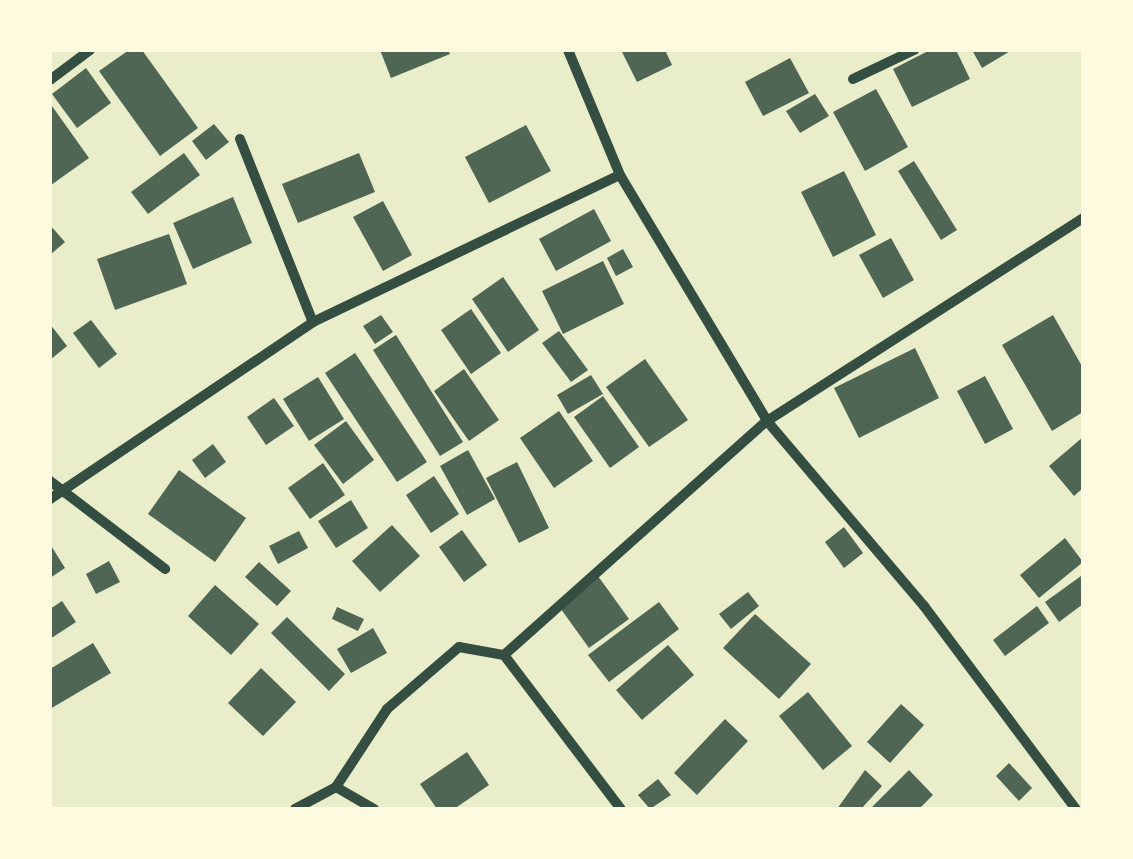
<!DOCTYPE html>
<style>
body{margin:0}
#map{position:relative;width:1133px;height:859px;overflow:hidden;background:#e9edc9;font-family:"DejaVu Sans",sans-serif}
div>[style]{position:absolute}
.building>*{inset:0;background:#4f6655}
.minor>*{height:10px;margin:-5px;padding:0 5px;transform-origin:5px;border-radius:5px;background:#344e41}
span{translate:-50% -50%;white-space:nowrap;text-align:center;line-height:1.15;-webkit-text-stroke:10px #fefae0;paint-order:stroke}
.frame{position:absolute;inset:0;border:52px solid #fefae0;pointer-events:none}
</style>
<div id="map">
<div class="building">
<i style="clip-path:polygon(129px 50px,142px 50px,198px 128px,160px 156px,99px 71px)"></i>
<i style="clip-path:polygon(380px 50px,448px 50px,450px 54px,391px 78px)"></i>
<i style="clip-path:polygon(621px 50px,665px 50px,672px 65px,637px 82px)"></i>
<i style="clip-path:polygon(930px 50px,956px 50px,970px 79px,912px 107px,893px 69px)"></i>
<i style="clip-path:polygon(972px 50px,1012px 50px,982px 68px)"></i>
<i style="clip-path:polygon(790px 58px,809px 93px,763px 116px,745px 82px)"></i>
<i style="clip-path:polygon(86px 68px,111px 103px,77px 128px,52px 94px)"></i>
<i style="clip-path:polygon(876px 89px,908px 147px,865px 171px,833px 112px)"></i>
<i style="clip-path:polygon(815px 94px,829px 116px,800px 133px,786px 111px)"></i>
<i style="clip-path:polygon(52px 106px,89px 158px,51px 185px,50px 108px)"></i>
<i style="clip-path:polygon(214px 124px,229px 142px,206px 160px,192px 141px)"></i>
<i style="clip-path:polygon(526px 125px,551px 171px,489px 203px,465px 157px)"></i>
<i style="clip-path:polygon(184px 153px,200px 175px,148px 214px,131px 192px)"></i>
<i style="clip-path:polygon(359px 153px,375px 192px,298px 223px,282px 184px)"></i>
<i style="clip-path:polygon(914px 161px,957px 230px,941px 240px,898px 171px)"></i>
<i style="clip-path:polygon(844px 171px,876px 235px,833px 257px,801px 192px)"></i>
<i style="clip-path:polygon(233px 197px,252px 243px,193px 269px,173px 223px)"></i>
<i style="clip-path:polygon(383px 201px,412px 255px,383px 271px,353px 217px)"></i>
<i style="clip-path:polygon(594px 209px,611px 241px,556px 271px,539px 239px)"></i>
<i style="clip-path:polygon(50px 225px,65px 242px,50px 255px)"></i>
<i style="clip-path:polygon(169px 234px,187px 284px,115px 310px,97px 259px)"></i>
<i style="clip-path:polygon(891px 238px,914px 280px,883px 298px,859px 255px)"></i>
<i style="clip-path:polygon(623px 249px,633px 267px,616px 276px,607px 258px)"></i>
<i style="clip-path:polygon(603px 261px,624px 304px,563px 334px,542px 291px)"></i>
<i style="clip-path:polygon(503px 277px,539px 330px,508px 352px,472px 299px)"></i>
<i style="clip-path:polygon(471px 309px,501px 353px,471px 374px,441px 330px)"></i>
<i style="clip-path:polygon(381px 315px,393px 332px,375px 344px,363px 326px)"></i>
<i style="clip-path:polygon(1053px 315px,1083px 368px,1083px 412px,1052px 431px,1002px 345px)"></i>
<i style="clip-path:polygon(91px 320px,117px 354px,99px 368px,73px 333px)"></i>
<i style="clip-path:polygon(50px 324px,67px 346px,50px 360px)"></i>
<i style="clip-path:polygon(559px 331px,588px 370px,571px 382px,542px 343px)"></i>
<i style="clip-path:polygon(396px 335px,463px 442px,440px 456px,373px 350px)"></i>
<i style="clip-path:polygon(915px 348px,939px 398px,859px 438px,834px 388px)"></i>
<i style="clip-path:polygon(355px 353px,427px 462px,397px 482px,325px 373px)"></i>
<i style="clip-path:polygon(645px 359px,688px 420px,649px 447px,606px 387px)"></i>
<i style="clip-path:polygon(464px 369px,499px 420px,469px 441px,434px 391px)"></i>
<i style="clip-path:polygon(591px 375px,603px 394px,568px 414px,557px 395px)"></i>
<i style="clip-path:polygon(985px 376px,1013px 429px,985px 444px,957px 391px)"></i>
<i style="clip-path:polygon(318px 377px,344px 419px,309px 441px,283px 399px)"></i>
<i style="clip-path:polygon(603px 396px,639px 447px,610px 468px,574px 417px)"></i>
<i style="clip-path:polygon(274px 398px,294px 426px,266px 445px,247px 417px)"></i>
<i style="clip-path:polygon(559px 411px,593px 461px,554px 488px,520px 438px)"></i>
<i style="clip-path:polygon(346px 421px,374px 460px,343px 484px,314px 445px)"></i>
<i style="clip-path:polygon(1083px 437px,1083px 488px,1074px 496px,1049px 466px)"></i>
<i style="clip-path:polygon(213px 444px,226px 462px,205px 478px,192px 460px)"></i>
<i style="clip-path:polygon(468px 450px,495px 499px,467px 515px,440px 466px)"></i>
<i style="clip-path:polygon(517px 462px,549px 528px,519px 543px,486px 478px)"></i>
<i style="clip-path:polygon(323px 463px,345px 495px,310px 519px,288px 488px)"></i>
<i style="clip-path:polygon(179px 470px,246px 518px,215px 562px,148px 514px)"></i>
<i style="clip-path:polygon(434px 476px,459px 514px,431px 533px,406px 495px)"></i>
<i style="clip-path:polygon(351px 500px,368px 528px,336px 548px,318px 521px)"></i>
<i style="clip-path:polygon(392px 525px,420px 556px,380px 592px,352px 561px)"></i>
<i style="clip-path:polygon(844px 527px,863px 553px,844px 568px,825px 542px)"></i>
<i style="clip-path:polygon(462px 530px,487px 565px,464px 582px,439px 547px)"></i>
<i style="clip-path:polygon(299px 531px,308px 548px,278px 564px,269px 546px)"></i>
<i style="clip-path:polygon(1065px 538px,1083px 562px,1039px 598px,1020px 575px)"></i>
<i style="clip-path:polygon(50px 544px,65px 568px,50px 578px)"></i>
<i style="clip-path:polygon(109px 561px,120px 582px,96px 594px,86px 574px)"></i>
<i style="clip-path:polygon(259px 562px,291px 591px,277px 606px,245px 577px)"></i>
<i style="clip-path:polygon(598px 576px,629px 619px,589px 648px,558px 605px)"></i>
<i style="clip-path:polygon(1081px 576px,1083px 604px,1059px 622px,1045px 602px)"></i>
<i style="clip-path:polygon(215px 585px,259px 624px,231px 655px,188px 616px)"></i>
<i style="clip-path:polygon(748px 592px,759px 606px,731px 629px,719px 614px)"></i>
<i style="clip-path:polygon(62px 601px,76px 622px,50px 639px,50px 609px)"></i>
<i style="clip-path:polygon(659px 602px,679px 629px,609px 682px,588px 655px)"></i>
<i style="clip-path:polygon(1037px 606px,1049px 623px,1005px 656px,993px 640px)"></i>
<i style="clip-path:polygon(337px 607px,364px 619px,358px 631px,332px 619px)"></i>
<i style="clip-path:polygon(755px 614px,811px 664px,779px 699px,723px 648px)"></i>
<i style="clip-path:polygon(287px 617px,345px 674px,329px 691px,271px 633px)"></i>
<i style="clip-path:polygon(373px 628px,387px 653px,351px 673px,337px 649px)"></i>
<i style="clip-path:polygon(93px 643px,111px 673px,50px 709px,50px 669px)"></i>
<i style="clip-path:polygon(668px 645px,694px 675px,642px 720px,616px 690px)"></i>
<i style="clip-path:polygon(261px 668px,296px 702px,263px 736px,228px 703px)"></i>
<i style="clip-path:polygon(808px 692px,852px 746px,823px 770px,779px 716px)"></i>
<i style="clip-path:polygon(901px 704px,924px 725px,890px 763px,867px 742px)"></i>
<i style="clip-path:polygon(725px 719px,748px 741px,697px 795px,674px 773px)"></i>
<i style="clip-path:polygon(467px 752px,489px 785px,454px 809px,437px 809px,420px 784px)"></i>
<i style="clip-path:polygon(1009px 763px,1032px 788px,1019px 801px,996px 776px)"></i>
<i style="clip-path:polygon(865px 770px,882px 786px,861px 809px,837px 809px)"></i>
<i style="clip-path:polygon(909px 770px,933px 795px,919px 809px,870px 809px)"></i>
<i style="clip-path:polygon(658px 779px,671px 795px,650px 809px,638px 795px)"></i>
</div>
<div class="minor">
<i style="left:568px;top:50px;width:135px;rotate:67.4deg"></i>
<i style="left:620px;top:175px;width:287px;rotate:59.1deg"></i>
<i style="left:767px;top:421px;width:243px;rotate:49.7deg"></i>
<i style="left:924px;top:606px;width:254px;rotate:53.2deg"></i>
<i style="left:853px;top:79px;width:68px;rotate:-25.4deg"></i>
<i style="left:50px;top:80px;width:50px;rotate:-36.9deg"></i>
<i style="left:240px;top:139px;width:197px;rotate:68.3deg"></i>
<i style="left:50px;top:481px;width:145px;rotate:37.4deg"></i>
<i style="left:50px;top:499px;width:317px;rotate:-33.9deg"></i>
<i style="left:313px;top:322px;width:340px;rotate:-25.6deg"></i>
<i style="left:504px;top:655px;width:193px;rotate:52.8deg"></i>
<i style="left:336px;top:787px;width:44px;rotate:30.1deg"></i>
<i style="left:295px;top:809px;width:47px;rotate:-28.2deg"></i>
<i style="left:336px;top:787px;width:93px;rotate:-56.8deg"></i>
<i style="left:387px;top:709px;width:95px;rotate:-40.7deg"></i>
<i style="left:459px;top:647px;width:46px;rotate:10.1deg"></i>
<i style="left:504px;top:655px;width:352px;rotate:-41.7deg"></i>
<i style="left:767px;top:421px;width:376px;rotate:-32.7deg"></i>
</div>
<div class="frame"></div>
</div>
